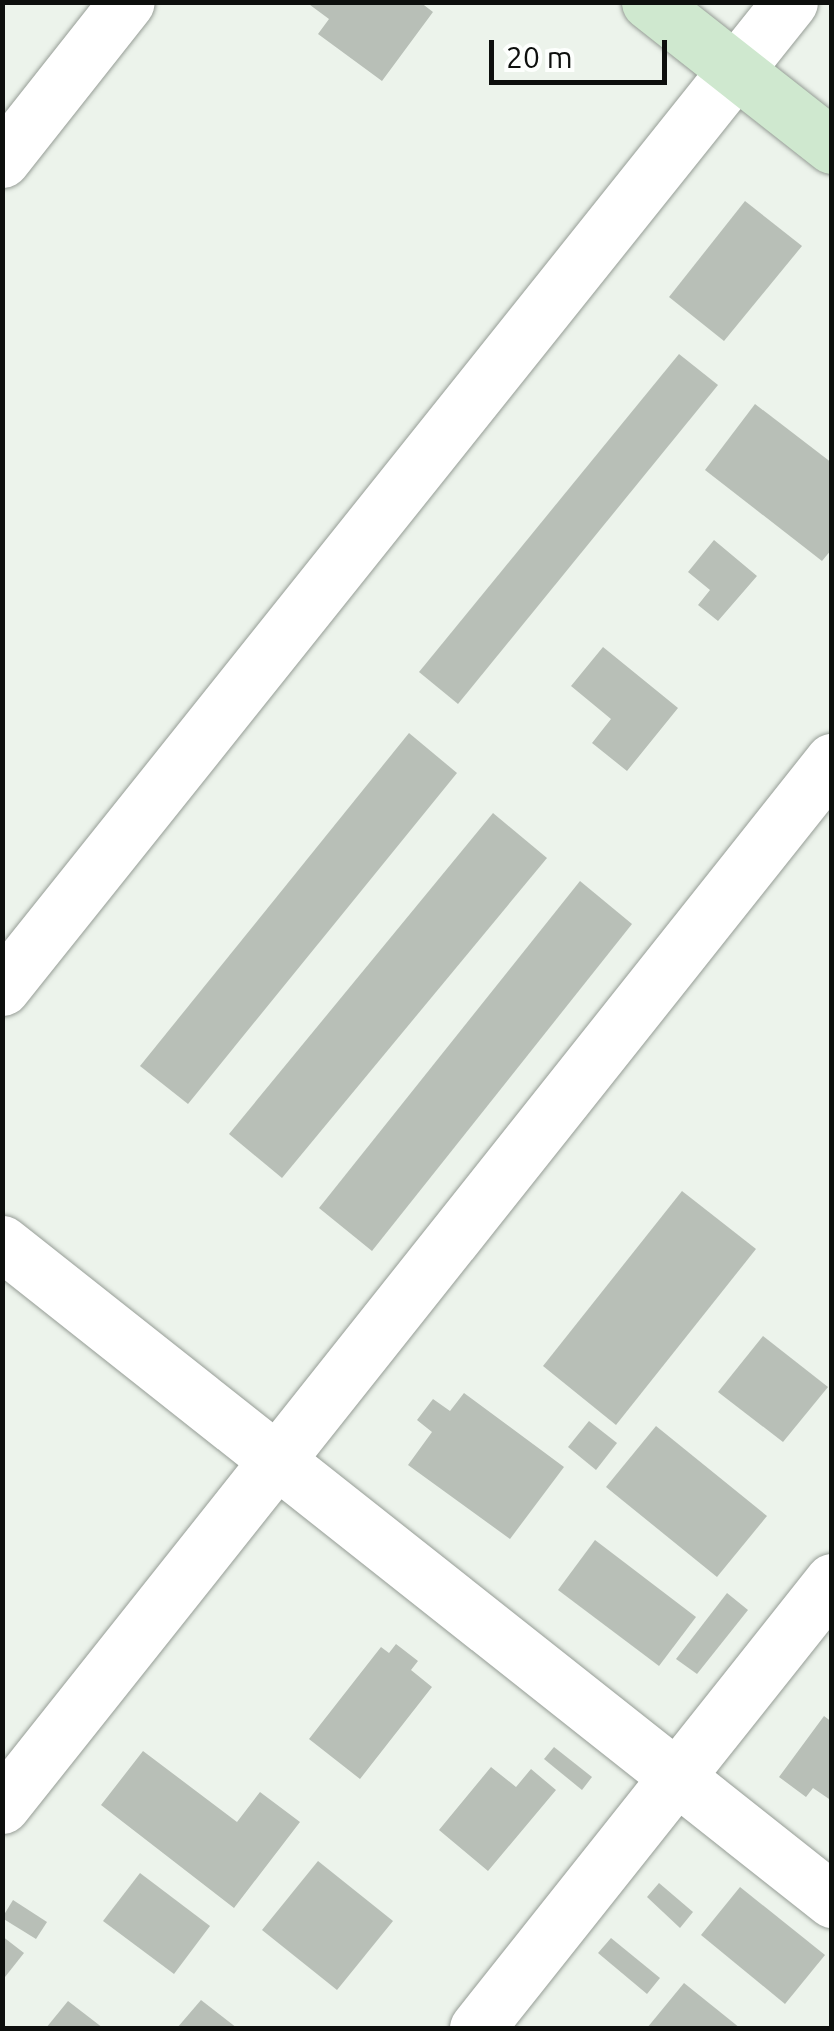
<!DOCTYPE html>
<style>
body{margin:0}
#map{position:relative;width:834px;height:2031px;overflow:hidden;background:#ecf3eb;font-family:Ubuntu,sans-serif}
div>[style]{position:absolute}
.building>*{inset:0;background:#b8bfb7}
.roads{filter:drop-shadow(0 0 2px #969d96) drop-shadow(0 0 2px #969d96)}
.street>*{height:55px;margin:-27.5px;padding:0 27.5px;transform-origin:27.5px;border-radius:27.5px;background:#fff}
.secondary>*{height:55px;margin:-27.5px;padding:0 27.5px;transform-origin:27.5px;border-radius:27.5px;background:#cfe8cf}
span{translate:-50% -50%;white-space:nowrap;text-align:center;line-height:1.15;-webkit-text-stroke:8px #fdfffd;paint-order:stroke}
.frame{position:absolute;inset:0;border:5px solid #0d0f0d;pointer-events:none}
.scale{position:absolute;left:489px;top:40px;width:178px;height:45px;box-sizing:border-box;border:5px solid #0d0f0d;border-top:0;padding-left:12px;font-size:30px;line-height:35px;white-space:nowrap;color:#0d0f0d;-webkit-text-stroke:8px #fdfffd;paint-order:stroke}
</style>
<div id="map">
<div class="building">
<i style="clip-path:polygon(306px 2px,420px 2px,433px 12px,382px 81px,318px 34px,329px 19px)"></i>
<i style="clip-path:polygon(745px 201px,802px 246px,724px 341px,669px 297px)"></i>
<i style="clip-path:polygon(679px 354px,718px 385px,458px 704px,419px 672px)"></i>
<i style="clip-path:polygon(755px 404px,832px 463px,832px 549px,822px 561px,705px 470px)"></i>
<i style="clip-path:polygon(714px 540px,757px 576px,718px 621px,698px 605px,710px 590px,688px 572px)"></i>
<i style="clip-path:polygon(603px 647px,678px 708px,627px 771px,592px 743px,611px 719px,571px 686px)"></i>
<i style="clip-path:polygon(409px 733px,457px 773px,188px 1104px,140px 1066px)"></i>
<i style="clip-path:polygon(493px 813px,547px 858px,282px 1178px,229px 1134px)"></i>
<i style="clip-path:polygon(580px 881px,632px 924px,372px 1251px,319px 1208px)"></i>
<i style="clip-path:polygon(682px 1191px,756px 1249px,616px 1425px,543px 1366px)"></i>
<i style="clip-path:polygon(763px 1336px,828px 1387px,783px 1442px,718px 1392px)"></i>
<i style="clip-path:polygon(464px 1393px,564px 1467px,510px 1539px,408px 1465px,432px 1432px,417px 1420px,433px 1399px,450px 1411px)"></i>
<i style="clip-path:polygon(589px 1421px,617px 1443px,596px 1470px,568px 1447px)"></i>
<i style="clip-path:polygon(656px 1426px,767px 1516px,717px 1577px,606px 1487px)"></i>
<i style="clip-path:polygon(595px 1540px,696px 1617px,659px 1666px,558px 1590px)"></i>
<i style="clip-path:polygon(727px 1593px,748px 1610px,697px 1674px,676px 1659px)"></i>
<i style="clip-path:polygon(396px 1644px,418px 1661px,411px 1670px,432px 1687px,360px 1779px,309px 1739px,381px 1647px,389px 1653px)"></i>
<i style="clip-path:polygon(824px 1716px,832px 1722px,832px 1801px,813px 1788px,806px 1797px,779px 1777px)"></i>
<i style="clip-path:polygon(554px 1747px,592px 1777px,582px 1790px,544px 1759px)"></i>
<i style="clip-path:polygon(143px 1751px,237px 1822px,260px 1792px,300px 1822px,234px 1908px,101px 1805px)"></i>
<i style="clip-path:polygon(491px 1767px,516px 1787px,531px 1769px,556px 1790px,488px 1871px,439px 1830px)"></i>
<i style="clip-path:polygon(318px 1861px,393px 1921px,337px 1990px,262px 1930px)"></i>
<i style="clip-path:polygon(140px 1873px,210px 1926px,174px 1974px,103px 1921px)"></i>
<i style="clip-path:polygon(659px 1883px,693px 1912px,680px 1928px,647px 1897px)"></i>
<i style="clip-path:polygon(740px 1887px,825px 1955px,785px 2004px,701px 1935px)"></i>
<i style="clip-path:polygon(13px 1900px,47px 1922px,36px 1939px,2px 1918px)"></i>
<i style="clip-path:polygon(2px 1936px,24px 1953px,5px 1977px,2px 1975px)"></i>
<i style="clip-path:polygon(611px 1938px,660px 1978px,647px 1994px,598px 1953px)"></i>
<i style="clip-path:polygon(684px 1983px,740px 2028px,647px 2028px)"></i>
<i style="clip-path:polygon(201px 2000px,237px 2028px,177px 2028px)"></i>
<i style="clip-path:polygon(68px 2001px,103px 2028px,46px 2028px)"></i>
</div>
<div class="roads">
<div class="street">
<i style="left:2px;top:160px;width:201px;rotate:-51.7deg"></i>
<i style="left:2px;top:988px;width:1262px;rotate:-51.37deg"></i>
<i style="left:2px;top:1243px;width:1059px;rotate:38.36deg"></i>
<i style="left:2px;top:1806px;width:1335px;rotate:-51.54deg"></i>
<i style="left:477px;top:2028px;width:571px;rotate:-51.54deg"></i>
</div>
<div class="secondary">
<i style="left:649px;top:2px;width:233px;rotate:38.2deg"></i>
</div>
</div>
<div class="frame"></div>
<div class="scale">20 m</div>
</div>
